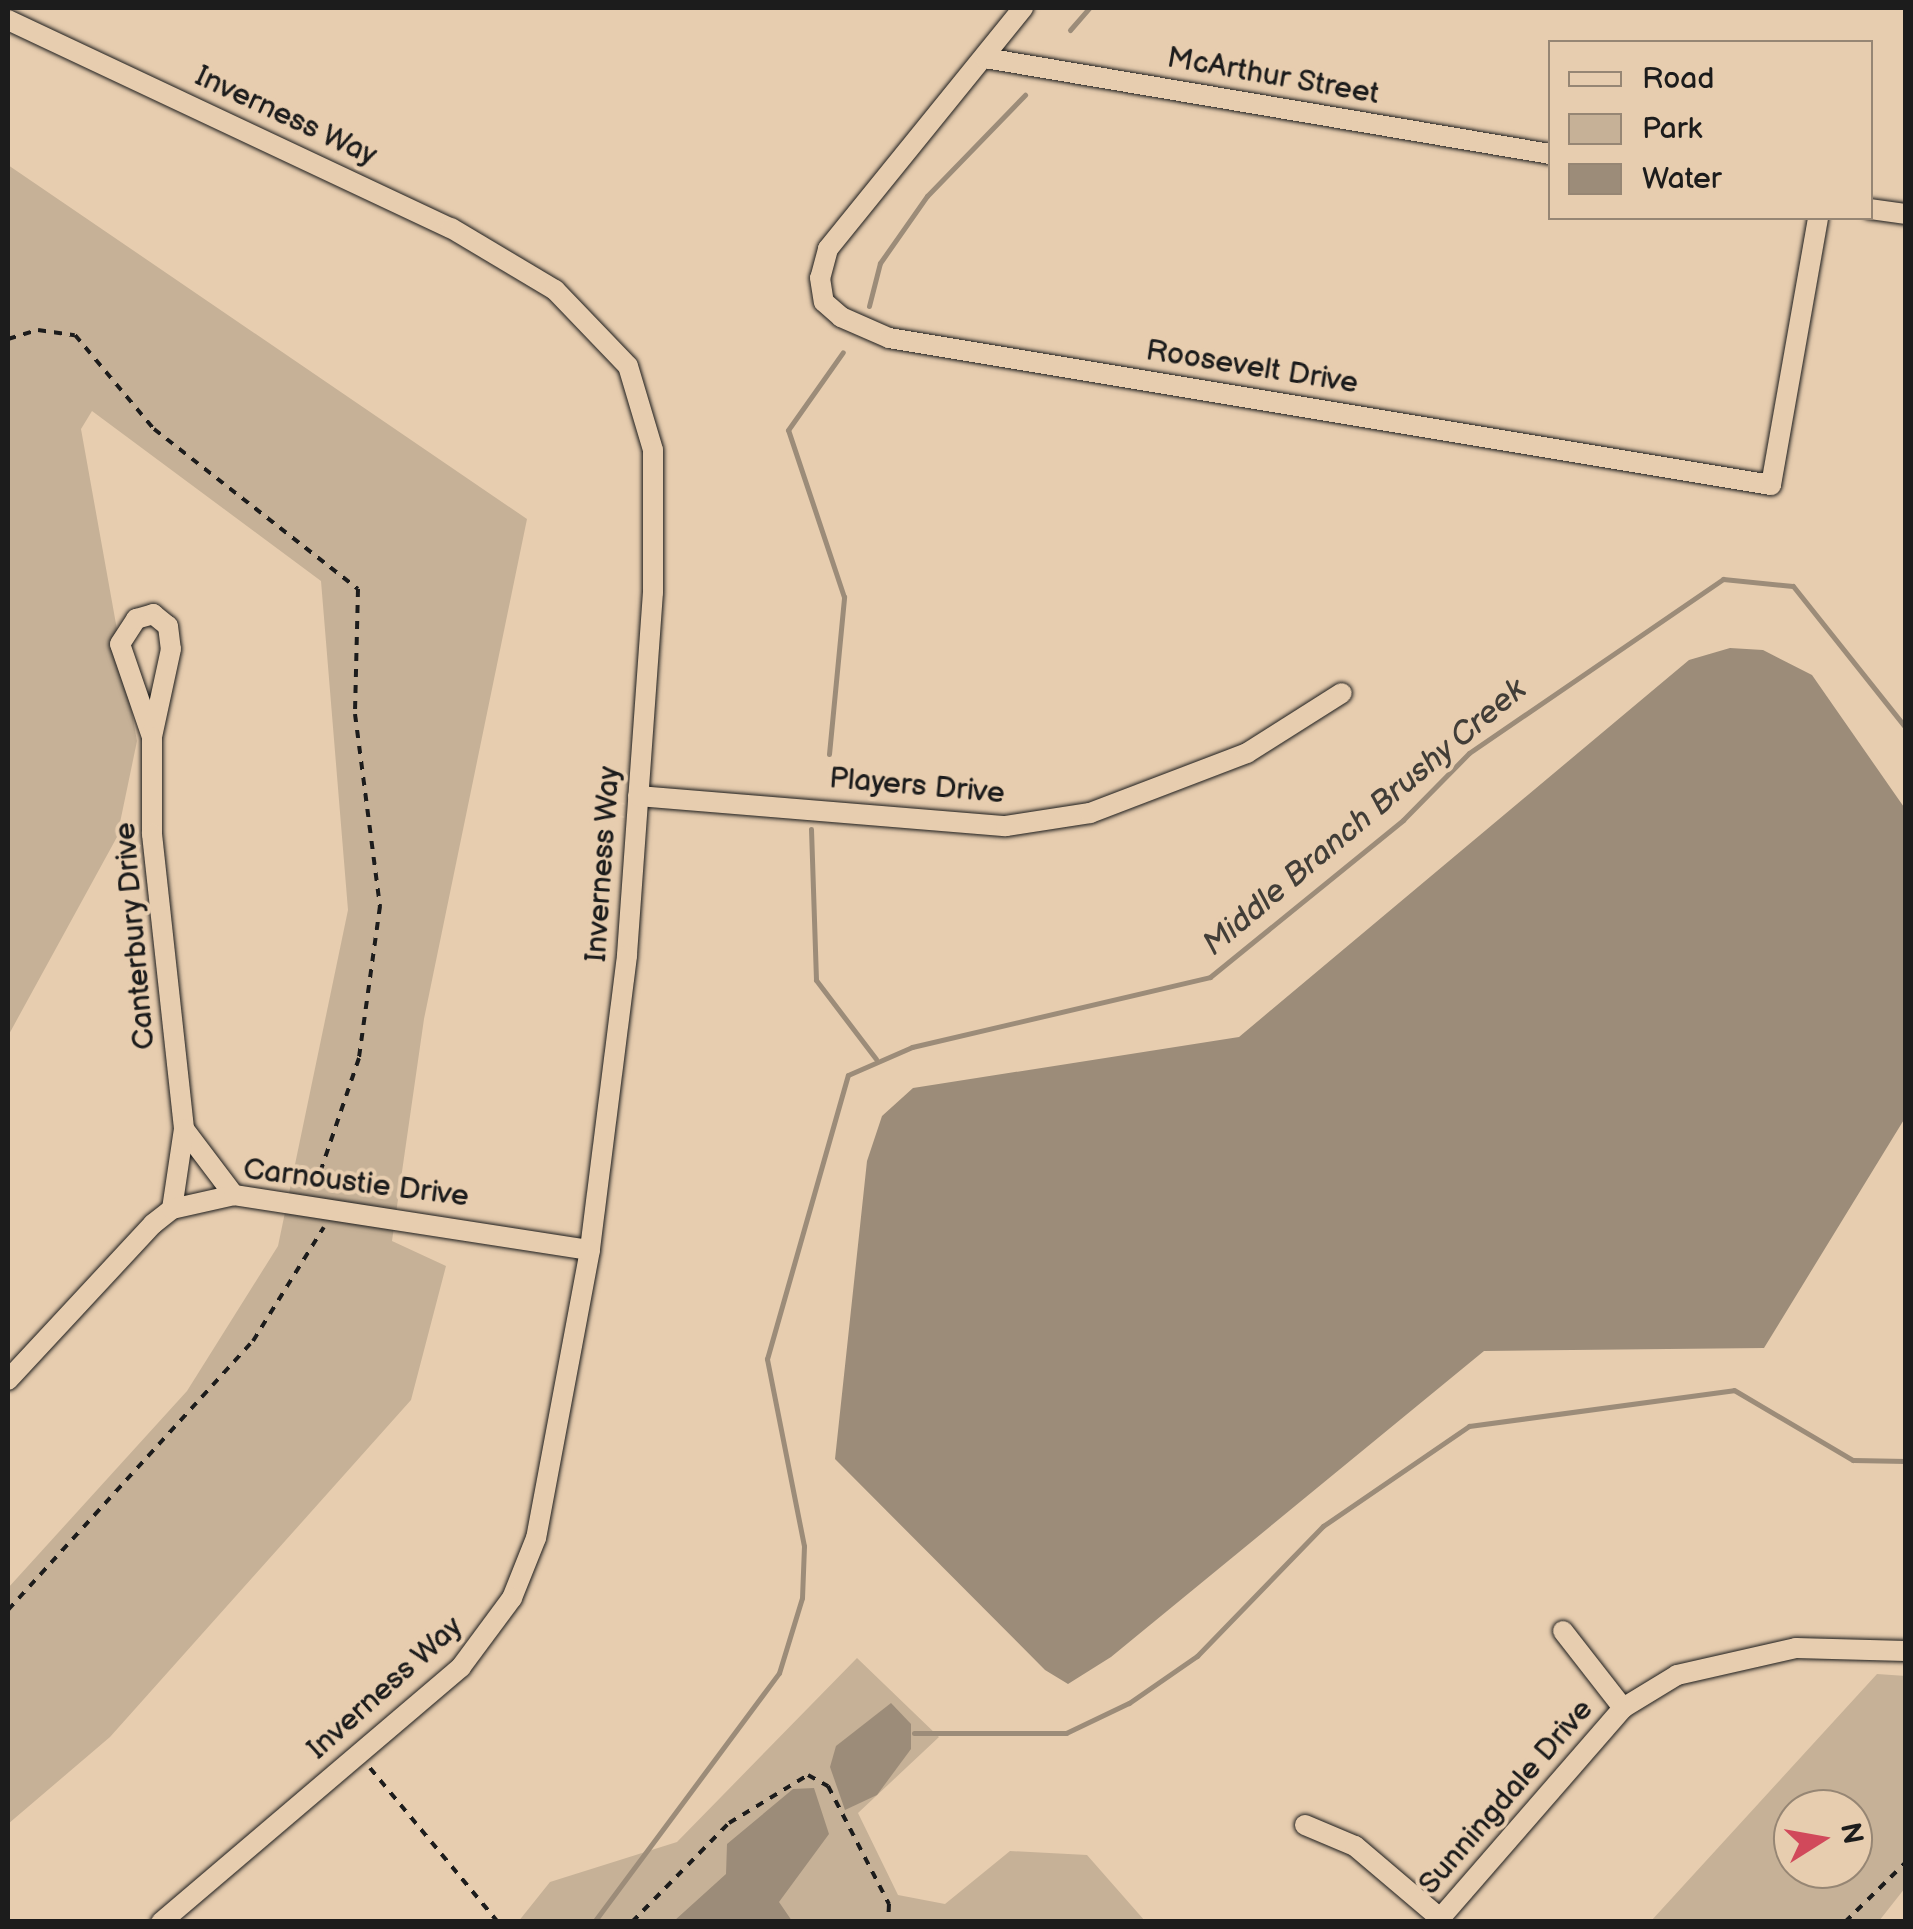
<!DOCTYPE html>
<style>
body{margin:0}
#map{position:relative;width:1913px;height:1929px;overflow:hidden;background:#e7cdaf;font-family:"Balsamiq Sans",sans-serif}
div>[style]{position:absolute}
.green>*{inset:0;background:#c6b197}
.water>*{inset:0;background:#9c8c79}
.stream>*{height:5px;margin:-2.5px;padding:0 2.5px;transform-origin:2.5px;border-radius:2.5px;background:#9c8c79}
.path>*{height:4px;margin-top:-2px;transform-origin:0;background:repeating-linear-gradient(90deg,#1c1c1c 0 8px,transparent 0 16px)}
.roads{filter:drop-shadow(0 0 2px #1c1c1c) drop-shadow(0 0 2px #1c1c1c)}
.minor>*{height:20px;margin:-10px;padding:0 10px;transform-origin:10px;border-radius:10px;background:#e7cdaf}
span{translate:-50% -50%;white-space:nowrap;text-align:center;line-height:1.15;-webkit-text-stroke:8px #e7cdaf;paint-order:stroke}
.street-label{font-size:30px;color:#1c1c1c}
.water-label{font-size:32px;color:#423e38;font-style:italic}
.frame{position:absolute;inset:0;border:10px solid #1c1c1c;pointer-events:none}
.legend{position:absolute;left:1548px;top:40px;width:325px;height:180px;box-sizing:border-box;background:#e7cdaf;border:2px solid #968674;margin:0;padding:12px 18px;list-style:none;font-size:30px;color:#1c1c1c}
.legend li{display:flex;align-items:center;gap:20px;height:50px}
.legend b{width:50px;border:2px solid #968674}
.north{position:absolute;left:1773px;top:1789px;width:100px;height:100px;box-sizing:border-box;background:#e7cdaf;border:2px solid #968674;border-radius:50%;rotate:79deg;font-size:28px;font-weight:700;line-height:40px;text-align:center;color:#1c1c1c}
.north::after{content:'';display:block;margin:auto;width:35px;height:45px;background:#d1495b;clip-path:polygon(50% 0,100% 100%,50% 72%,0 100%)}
</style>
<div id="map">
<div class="green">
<i style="clip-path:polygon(8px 165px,527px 519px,424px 1019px,392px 1241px,446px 1266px,411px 1400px,110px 1737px,8px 1824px,8px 1588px,187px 1391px,278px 1246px,348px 910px,321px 581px,92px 411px,81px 429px,137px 741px,117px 837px,8px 1036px)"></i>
<i style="clip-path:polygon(857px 1658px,939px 1737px,858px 1813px,898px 1895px,945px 1904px,1010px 1851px,1087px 1855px,1145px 1921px,518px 1922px,550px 1882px,677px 1842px)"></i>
<i style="clip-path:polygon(evenodd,1877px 1674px,1906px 1676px,1905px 1888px,1879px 1921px,1651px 1921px,1877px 1674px,1793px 1809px,1853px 1809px,1853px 1869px,1793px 1869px,1793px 1809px)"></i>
</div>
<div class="water">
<i style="clip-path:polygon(1730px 648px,1763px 650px,1812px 675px,1906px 810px,1905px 1118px,1764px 1348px,1484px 1351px,1111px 1657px,1068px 1684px,1045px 1670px,835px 1459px,867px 1161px,882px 1116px,913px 1088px,1239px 1037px,1689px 660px)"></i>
<i style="clip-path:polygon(891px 1703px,911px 1724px,911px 1749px,877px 1795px,845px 1810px,830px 1767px,836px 1746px)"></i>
<i style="clip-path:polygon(814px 1788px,829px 1834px,779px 1902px,792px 1921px,674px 1921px,726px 1874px,727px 1844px,793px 1789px)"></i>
</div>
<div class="stream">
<i style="left:1070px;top:30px;width:29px;rotate:-49deg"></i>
<i style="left:869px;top:306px;width:44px;rotate:-75.7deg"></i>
<i style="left:880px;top:263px;width:82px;rotate:-55deg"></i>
<i style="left:927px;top:196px;width:141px;rotate:-45.9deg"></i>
<i style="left:829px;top:754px;width:158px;rotate:-84.5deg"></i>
<i style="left:844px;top:597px;width:176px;rotate:-108.5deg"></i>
<i style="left:788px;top:430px;width:95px;rotate:-54.8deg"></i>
<i style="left:811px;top:829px;width:151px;rotate:88.1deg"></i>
<i style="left:816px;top:980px;width:99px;rotate:52.8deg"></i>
<i style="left:914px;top:1733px;width:152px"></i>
<i style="left:1066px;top:1733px;width:70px;rotate:-25.5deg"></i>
<i style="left:1129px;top:1703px;width:83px;rotate:-34.7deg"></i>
<i style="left:1197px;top:1656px;width:181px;rotate:-45.9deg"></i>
<i style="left:1323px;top:1526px;width:177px;rotate:-34.4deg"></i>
<i style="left:1469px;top:1426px;width:267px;rotate:-7.7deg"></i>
<i style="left:1734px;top:1390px;width:138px;rotate:30.5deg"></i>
<i style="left:1853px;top:1460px;width:53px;rotate:1.1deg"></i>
<i style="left:594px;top:1922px;width:310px;rotate:-53.4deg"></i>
<i style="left:779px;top:1673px;width:78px;rotate:-73deg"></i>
<i style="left:802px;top:1598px;width:52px;rotate:-87.8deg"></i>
<i style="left:804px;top:1546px;width:191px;rotate:-101.2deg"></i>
<i style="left:767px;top:1359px;width:295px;rotate:-74.1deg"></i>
<i style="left:848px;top:1075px;width:70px;rotate:-23.6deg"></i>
<i style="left:912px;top:1047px;width:306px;rotate:-13.2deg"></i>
<i style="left:1210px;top:977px;width:249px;rotate:-39.1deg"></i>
<i style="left:1403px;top:820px;width:94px;rotate:-45.4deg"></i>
<i style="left:1469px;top:753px;width:308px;rotate:-34.4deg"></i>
<i style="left:1723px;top:579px;width:70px;rotate:5.7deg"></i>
<i style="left:1793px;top:586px;width:181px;rotate:51.5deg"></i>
</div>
<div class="path">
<i style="left:8px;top:339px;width:31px;rotate:-17deg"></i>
<i style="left:38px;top:330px;width:37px;rotate:8deg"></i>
<i style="left:75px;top:335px;width:123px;rotate:50deg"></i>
<i style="left:154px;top:429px;width:259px;rotate:38.1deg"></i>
<i style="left:358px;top:589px;width:125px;rotate:91.4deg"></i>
<i style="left:355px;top:714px;width:194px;rotate:82.6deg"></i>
<i style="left:380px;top:906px;width:153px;rotate:97.9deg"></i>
<i style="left:359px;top:1058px;width:139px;rotate:108.8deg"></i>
<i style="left:8px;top:1610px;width:364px;rotate:-47.7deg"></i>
<i style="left:253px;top:1341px;width:134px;rotate:-58.1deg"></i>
<i style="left:370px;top:1768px;width:200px;rotate:50.3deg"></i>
<i style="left:554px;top:1922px;width:26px"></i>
<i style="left:632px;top:1922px;width:139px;rotate:-45.6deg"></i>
<i style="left:729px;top:1823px;width:92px;rotate:-31.3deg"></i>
<i style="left:808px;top:1775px;width:23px;rotate:29deg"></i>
<i style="left:828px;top:1786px;width:133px;rotate:62.7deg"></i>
<i style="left:889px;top:1904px;width:18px;rotate:93deg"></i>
<i style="left:1845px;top:1922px;width:86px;rotate:-44.5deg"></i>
</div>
<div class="roads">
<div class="minor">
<i style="left:1023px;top:8px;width:310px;rotate:129deg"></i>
<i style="left:828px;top:249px;width:30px;rotate:105deg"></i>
<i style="left:820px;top:278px;width:24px;rotate:81deg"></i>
<i style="left:824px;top:302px;width:23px;rotate:41deg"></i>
<i style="left:841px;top:317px;width:52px;rotate:23.6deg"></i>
<i style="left:889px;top:338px;width:894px;rotate:9.46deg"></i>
<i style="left:1771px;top:485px;width:271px;rotate:-80deg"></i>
<i style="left:8px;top:20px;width:489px;rotate:25.2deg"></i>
<i style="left:451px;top:228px;width:121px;rotate:30.8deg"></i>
<i style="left:555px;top:290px;width:105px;rotate:46.2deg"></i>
<i style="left:628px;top:366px;width:88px;rotate:73.4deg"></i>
<i style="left:653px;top:450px;width:142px;rotate:90deg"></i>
<i style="left:653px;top:592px;width:365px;rotate:94.1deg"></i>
<i style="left:627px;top:956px;width:296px;rotate:97.2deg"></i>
<i style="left:590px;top:1250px;width:293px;rotate:100.6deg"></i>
<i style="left:536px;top:1538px;width:65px;rotate:111.8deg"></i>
<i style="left:512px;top:1598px;width:86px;rotate:126.5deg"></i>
<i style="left:461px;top:1667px;width:394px;rotate:139.6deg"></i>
<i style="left:985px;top:58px;width:573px;rotate:9.64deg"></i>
<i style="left:1870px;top:209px;width:36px;rotate:8deg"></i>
<i style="left:152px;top:737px;width:98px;rotate:-109deg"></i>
<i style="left:120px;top:644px;width:30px;rotate:-57deg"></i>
<i style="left:136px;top:619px;width:18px;rotate:-16deg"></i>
<i style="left:153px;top:614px;width:19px;rotate:39deg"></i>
<i style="left:168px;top:626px;width:23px;rotate:83deg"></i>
<i style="left:171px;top:649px;width:90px;rotate:102.2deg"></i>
<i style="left:152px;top:737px;width:97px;rotate:90deg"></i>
<i style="left:152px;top:834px;width:297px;rotate:83.8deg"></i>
<i style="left:184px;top:1129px;width:83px;rotate:52.9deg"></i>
<i style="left:638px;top:796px;width:369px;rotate:4.7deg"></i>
<i style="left:1006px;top:826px;width:85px;rotate:-8.8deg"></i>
<i style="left:1090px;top:813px;width:168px;rotate:-20.9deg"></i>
<i style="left:1247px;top:753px;width:112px;rotate:-32.3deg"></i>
<i style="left:172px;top:1209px;width:81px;rotate:-81.5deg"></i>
<i style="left:8px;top:1380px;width:213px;rotate:-47.1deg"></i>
<i style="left:153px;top:1224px;width:24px;rotate:-38deg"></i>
<i style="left:172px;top:1209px;width:64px;rotate:-12.7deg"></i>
<i style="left:234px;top:1195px;width:360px;rotate:8.8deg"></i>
<i style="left:1563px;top:1631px;width:98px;rotate:52.1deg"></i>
<i style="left:1305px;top:1825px;width:54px;rotate:22.8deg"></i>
<i style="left:1355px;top:1846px;width:111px;rotate:40.3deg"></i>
<i style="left:1437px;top:1922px;width:284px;rotate:-49deg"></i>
<i style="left:1623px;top:1708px;width:63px;rotate:-31.4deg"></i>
<i style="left:1677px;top:1675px;width:122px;rotate:-12.8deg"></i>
<i style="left:1796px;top:1648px;width:110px;rotate:1.6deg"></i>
</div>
</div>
<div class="street-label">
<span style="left:1273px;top:76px;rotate:10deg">McArthur Street</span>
<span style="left:286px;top:116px;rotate:25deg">Inverness Way</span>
<span style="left:1252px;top:367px;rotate:9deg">Roosevelt Drive</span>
<span style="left:917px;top:786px;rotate:5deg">Players Drive</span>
<span style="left:603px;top:864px;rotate:-86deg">Inverness Way</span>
<span style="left:135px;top:936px;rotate:-95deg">Canterbury Drive</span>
<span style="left:356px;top:1183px;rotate:7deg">Carnoustie Drive</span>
<span style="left:385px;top:1688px;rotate:-42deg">Inverness Way</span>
<span style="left:1506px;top:1797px;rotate:-49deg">Sunningdale Drive</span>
</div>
<div class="water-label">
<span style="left:1365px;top:818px;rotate:-40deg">Middle Branch Brushy Creek</span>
</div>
<div class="frame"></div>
<ul class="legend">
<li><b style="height:12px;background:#e7cdaf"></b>Road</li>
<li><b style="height:28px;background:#c6b197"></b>Park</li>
<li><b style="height:28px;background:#9c8c79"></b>Water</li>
</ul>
<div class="north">N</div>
</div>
